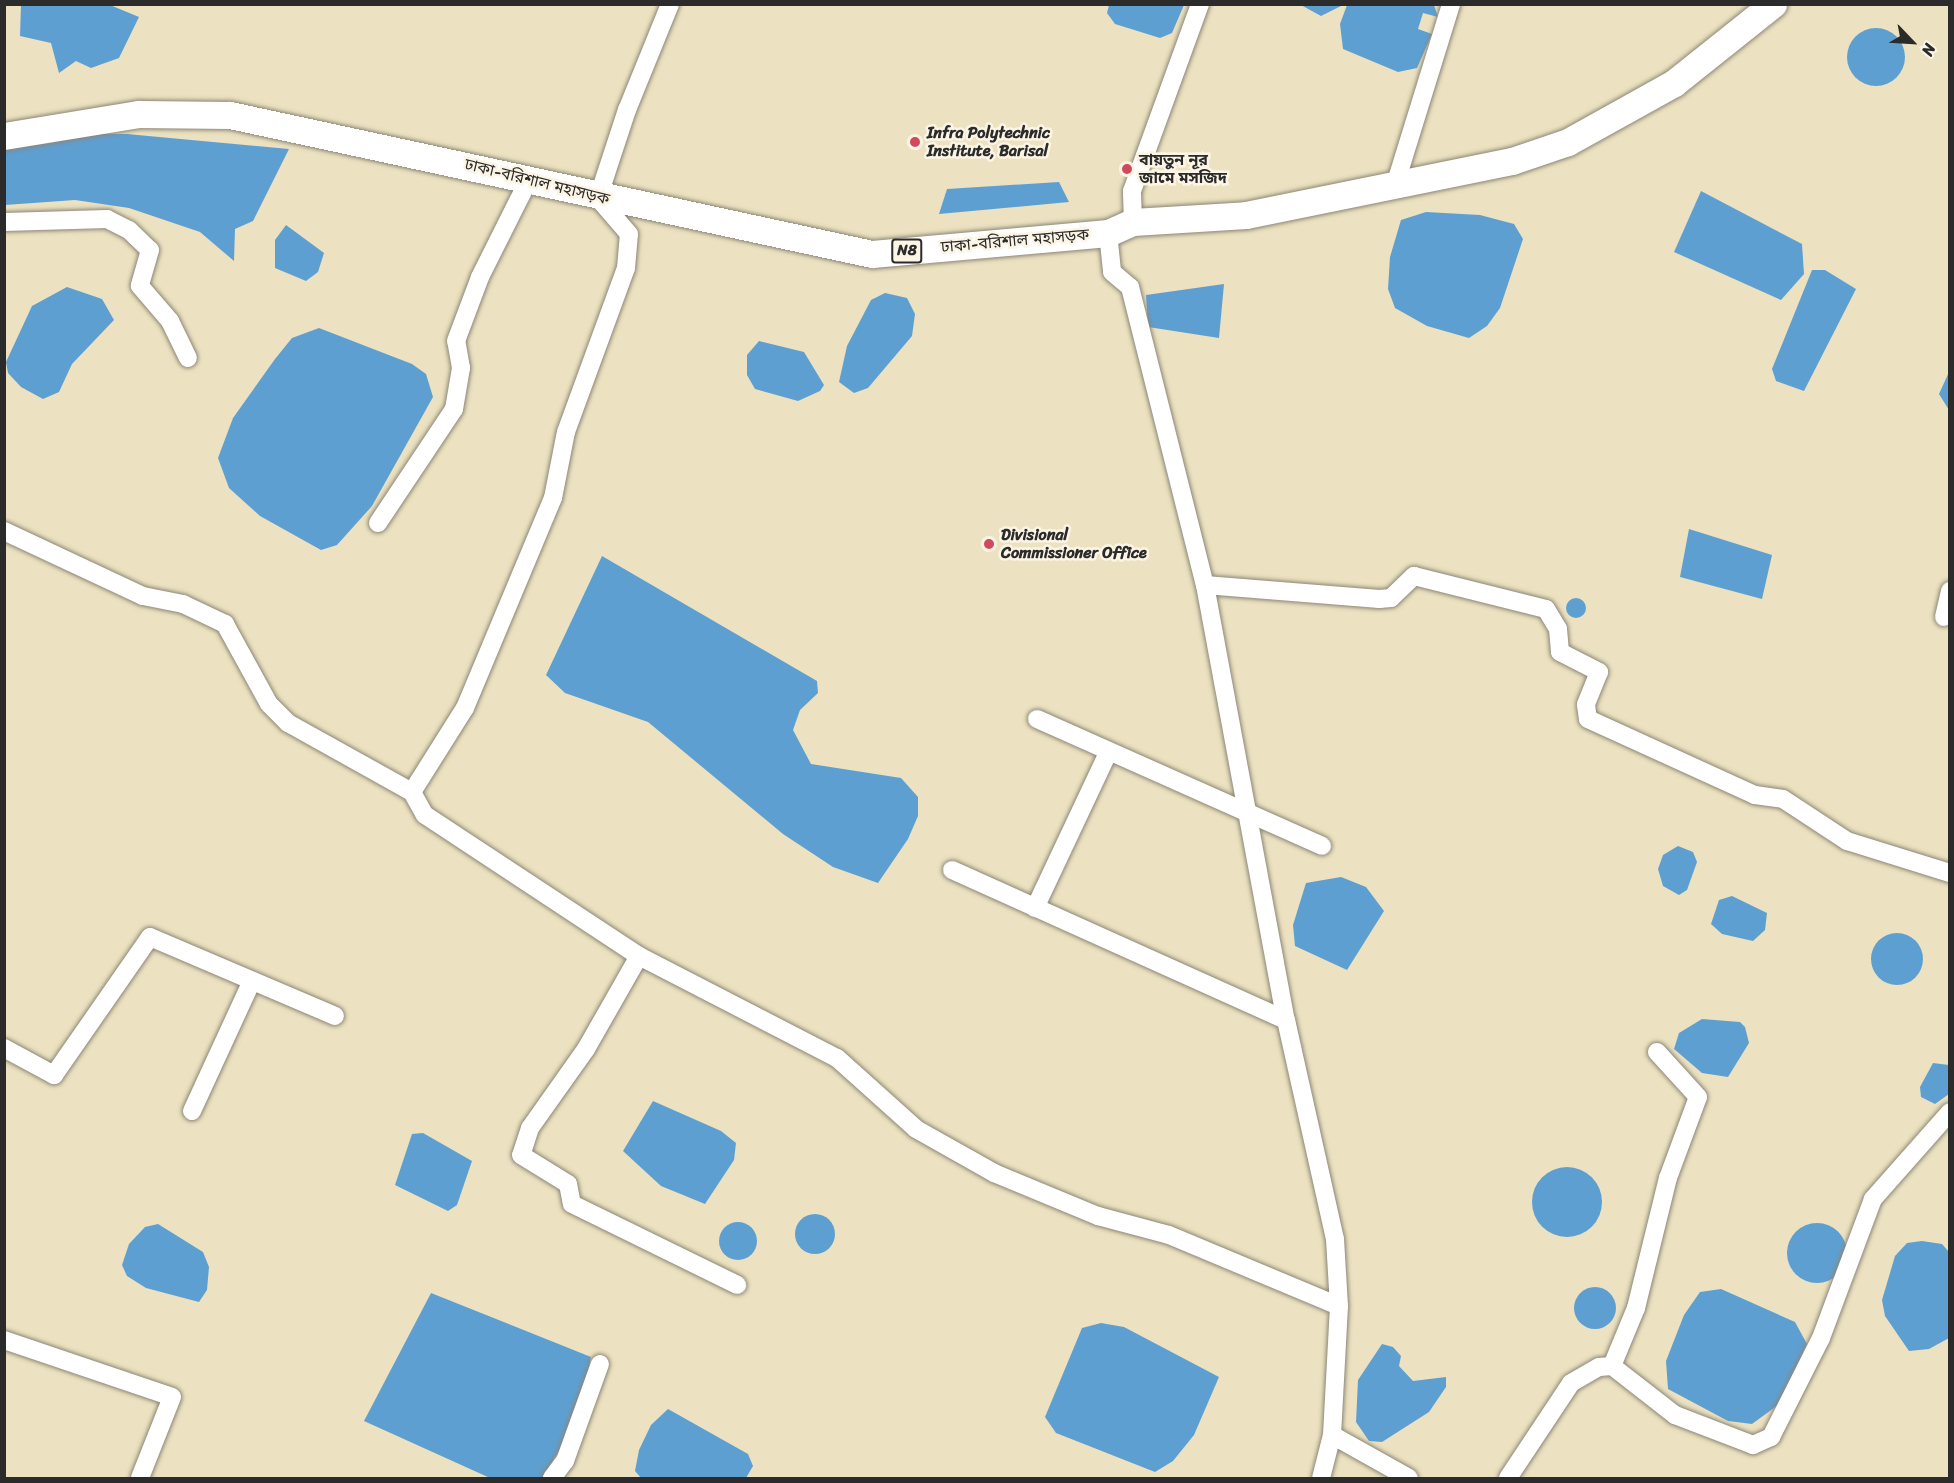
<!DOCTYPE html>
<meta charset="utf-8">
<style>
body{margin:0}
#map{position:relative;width:1954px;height:1483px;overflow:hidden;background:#ece2c1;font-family:Sriracha,"Noto Sans Bengali",sans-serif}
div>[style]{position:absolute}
.water>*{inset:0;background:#5e9fd1}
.round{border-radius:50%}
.roads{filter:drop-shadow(0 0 2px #8c8676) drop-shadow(0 0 2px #8c8676)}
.minor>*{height:18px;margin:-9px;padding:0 9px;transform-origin:9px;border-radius:9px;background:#fff}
.highway>*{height:27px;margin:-13.5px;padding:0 13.5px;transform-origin:13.5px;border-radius:13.5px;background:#fff}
.dots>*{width:16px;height:16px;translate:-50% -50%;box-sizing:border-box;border:3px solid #fcf5e5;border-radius:50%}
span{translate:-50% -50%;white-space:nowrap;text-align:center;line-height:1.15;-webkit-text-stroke:5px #fcf5e5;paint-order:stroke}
.shield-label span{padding:2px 4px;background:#fcf5e5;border:2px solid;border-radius:4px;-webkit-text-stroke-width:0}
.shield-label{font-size:15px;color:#2b2b2b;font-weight:700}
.poi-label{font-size:16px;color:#2b2b2b;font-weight:700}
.left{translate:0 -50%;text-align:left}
.street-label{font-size:16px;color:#2b2b2b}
.frame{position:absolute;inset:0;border:6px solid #2b2b2b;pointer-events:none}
.north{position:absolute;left:1882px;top:12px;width:60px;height:60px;-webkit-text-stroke:4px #fcf5e5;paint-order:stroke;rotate:115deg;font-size:16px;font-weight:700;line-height:24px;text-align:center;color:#2b2b2b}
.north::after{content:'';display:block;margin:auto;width:21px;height:27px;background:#2b2b2b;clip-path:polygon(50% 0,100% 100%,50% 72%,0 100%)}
</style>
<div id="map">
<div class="water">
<i style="clip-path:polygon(21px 5px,110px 5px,139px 17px,119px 58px,91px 68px,76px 61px,59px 73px,51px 43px,20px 36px)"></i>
<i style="clip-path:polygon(1109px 5px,1109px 4px,1184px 5px,1172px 33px,1160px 38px,1115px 24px,1107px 13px)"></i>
<i style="clip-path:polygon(1301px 5px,1343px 5px,1321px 16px)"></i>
<i style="clip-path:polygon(1347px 5px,1434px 5px,1438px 17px,1423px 13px,1418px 29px,1432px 34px,1417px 68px,1398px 72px,1343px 49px,1340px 24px)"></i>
<i class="round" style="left:1847px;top:28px;width:58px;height:58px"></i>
<i style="clip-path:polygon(83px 134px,127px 134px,289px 149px,253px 221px,235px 229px,234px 261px,200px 232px,129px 208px,75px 200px,5px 205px,5px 148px)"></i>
<i style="clip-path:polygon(1059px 182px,1069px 202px,939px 214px,947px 189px)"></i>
<i style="clip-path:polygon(1701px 191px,1802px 244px,1804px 274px,1781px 300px,1674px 252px)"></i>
<i style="clip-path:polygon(1426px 212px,1480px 215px,1514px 224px,1523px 239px,1500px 308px,1487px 326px,1469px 338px,1427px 326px,1395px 308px,1388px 289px,1390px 257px,1401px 220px)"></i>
<i style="clip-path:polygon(286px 225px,324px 253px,318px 272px,306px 281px,275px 268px,275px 240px)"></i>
<i style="clip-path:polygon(1812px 270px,1825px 270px,1856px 289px,1804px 391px,1776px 381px,1772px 369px)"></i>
<i style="clip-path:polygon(1224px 284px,1219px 338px,1148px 327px,1146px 295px)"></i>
<i style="clip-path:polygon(67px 287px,102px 299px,114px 320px,72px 364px,59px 392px,43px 399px,21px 387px,8px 373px,6px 362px,32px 306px)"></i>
<i style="clip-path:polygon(885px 293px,907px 298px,915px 314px,912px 336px,868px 388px,854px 393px,839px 382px,847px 346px,871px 300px)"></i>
<i style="clip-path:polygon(319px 328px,412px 364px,426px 374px,433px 397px,372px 506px,337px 545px,321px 550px,260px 516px,229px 488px,218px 458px,233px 418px,275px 359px,292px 338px)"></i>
<i style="clip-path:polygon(759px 341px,804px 352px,824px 385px,820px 391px,798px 401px,755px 389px,747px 375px,747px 355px)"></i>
<i style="clip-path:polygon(1949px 372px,1949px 410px,1939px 394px)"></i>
<i style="clip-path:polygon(1689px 529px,1772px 555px,1762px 599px,1680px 577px)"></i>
<i style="clip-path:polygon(602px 556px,817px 681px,818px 693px,800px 710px,793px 730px,811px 764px,901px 778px,918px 797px,918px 816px,908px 839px,878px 883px,833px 867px,783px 834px,648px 722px,565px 693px,546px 675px)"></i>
<i class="round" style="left:1566px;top:598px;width:20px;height:20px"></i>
<i style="clip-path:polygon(1678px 846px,1693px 852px,1697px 862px,1687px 890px,1679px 895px,1663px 886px,1658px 869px,1663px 855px)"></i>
<i style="clip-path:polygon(1341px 877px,1366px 887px,1384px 911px,1347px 970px,1295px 946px,1293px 925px,1306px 883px)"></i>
<i style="clip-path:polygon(1732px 896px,1767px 913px,1765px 930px,1753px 941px,1722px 934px,1711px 924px,1719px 900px)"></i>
<i class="round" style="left:1871px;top:933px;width:52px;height:52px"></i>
<i style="clip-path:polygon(1702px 1019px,1740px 1022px,1745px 1027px,1749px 1043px,1728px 1077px,1702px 1073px,1674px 1049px,1679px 1033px)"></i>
<i style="clip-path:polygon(1933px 1063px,1949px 1065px,1949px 1094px,1935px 1104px,1921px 1097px,1920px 1087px)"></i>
<i style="clip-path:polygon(653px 1101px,721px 1131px,736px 1143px,734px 1160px,705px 1204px,661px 1186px,623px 1151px)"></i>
<i style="clip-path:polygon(423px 1133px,472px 1161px,457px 1205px,448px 1211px,395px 1185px,412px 1134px)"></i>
<i class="round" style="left:1532px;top:1167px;width:70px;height:70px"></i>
<i class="round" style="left:795px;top:1214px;width:40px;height:40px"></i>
<i class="round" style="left:719px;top:1222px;width:38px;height:38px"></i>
<i class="round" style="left:1787px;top:1223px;width:60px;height:60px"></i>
<i style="clip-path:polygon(158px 1224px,203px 1252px,209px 1267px,207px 1290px,199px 1302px,146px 1288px,127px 1276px,122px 1265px,129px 1244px,145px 1227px)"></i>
<i style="clip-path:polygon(1922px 1241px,1942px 1244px,1949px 1252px,1949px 1338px,1929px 1349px,1909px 1351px,1885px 1316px,1882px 1300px,1895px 1256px,1907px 1243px)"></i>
<i class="round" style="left:1574px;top:1287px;width:42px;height:42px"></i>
<i style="clip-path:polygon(1721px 1289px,1795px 1322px,1807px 1344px,1778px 1405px,1752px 1424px,1728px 1421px,1668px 1389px,1666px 1361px,1684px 1315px,1700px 1292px)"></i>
<i style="clip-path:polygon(431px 1293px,591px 1357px,579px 1419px,542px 1478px,490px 1478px,364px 1421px)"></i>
<i style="clip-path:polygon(1101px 1323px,1124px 1327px,1219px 1377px,1194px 1435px,1173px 1461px,1155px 1472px,1056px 1433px,1045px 1417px,1082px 1328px)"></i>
<i style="clip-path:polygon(1382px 1344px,1393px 1347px,1401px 1356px,1399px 1366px,1413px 1381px,1446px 1377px,1446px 1387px,1429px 1412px,1382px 1442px,1369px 1441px,1356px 1422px,1358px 1380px)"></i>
<i style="clip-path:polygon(668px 1409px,748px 1454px,753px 1466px,746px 1478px,641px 1478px,635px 1471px,639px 1450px,651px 1425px)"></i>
</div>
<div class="roads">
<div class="minor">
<i style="left:1396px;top:182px;width:186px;rotate:-72.8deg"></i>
<i style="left:4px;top:222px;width:103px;rotate:-1.7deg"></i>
<i style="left:107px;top:219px;width:25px;rotate:27deg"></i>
<i style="left:129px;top:230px;width:29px;rotate:44deg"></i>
<i style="left:150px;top:250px;width:37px;rotate:106deg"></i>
<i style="left:140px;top:286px;width:46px;rotate:49.4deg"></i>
<i style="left:170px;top:321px;width:41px;rotate:64.1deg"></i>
<i style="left:1133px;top:222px;width:31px;rotate:-92deg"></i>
<i style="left:1132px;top:191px;width:199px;rotate:-70deg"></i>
<i style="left:1108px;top:233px;width:39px;rotate:84deg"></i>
<i style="left:1112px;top:272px;width:23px;rotate:40deg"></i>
<i style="left:1130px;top:287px;width:307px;rotate:75.9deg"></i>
<i style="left:1205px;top:585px;width:442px;rotate:79.5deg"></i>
<i style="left:1286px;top:1020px;width:224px;rotate:77.4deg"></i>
<i style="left:1335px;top:1239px;width:67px;rotate:86.6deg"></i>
<i style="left:1339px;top:1306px;width:129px;rotate:93.1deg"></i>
<i style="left:1332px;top:1435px;width:44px;rotate:104.3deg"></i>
<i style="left:378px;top:523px;width:137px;rotate:-56.3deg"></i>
<i style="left:454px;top:409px;width:42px;rotate:-80.3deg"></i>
<i style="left:461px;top:368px;width:27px;rotate:-100deg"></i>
<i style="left:456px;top:341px;width:68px;rotate:-69.4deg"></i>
<i style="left:480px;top:277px;width:110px;rotate:-63.4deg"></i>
<i style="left:4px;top:531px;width:153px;rotate:25.1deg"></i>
<i style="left:143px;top:596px;width:41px;rotate:11.3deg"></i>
<i style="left:183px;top:604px;width:47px;rotate:25.5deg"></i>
<i style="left:225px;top:624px;width:91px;rotate:61.2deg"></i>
<i style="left:269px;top:704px;width:27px;rotate:45deg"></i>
<i style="left:288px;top:723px;width:142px;rotate:29.1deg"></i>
<i style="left:412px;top:792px;width:26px;rotate:61deg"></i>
<i style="left:425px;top:815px;width:256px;rotate:33.4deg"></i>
<i style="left:639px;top:956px;width:223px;rotate:27.3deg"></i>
<i style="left:837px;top:1058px;width:106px;rotate:41.9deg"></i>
<i style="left:916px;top:1129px;width:90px;rotate:29.4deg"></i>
<i style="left:994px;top:1173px;width:113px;rotate:22.5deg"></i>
<i style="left:1098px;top:1216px;width:73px;rotate:15deg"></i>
<i style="left:1169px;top:1235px;width:184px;rotate:22.7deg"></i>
<i style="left:1205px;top:585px;width:175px;rotate:4.6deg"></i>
<i style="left:1379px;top:599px;width:12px;rotate:-5deg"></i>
<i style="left:1391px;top:598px;width:32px;rotate:-44deg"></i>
<i style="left:1414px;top:576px;width:136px;rotate:14deg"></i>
<i style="left:1546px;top:609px;width:23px;rotate:59deg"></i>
<i style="left:1558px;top:629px;width:23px;rotate:85deg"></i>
<i style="left:1560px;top:652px;width:44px;rotate:27.1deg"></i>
<i style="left:1599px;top:672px;width:35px;rotate:112deg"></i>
<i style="left:1586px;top:705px;width:14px;rotate:82deg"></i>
<i style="left:1588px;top:719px;width:183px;rotate:24.5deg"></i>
<i style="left:1755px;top:795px;width:28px;rotate:8deg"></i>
<i style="left:1783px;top:799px;width:77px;rotate:33.3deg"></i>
<i style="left:1847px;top:841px;width:108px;rotate:17.3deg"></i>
<i style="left:1944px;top:617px;width:27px;rotate:-77deg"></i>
<i style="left:1037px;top:719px;width:312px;rotate:24deg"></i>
<i style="left:412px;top:792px;width:99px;rotate:-57.8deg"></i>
<i style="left:465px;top:708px;width:228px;rotate:-67.3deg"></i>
<i style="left:553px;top:498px;width:67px;rotate:-78.9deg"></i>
<i style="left:566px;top:432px;width:175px;rotate:-69.9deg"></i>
<i style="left:626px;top:268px;width:34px;rotate:-85deg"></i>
<i style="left:629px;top:234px;width:48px;rotate:-130.7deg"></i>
<i style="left:598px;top:198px;width:93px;rotate:-71.8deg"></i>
<i style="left:627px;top:110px;width:114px;rotate:-67.9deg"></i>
<i style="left:952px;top:870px;width:366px;rotate:24.2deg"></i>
<i style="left:1035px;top:908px;width:171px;rotate:-64.8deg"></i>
<i style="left:639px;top:956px;width:107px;rotate:119.7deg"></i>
<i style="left:586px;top:1049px;width:97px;rotate:125.3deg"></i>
<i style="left:530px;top:1128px;width:28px;rotate:108deg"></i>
<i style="left:521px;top:1155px;width:55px;rotate:31.7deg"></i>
<i style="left:568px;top:1184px;width:20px;rotate:79deg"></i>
<i style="left:572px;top:1204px;width:184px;rotate:26.1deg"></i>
<i style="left:4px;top:1048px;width:57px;rotate:28.4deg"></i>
<i style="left:54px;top:1075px;width:168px;rotate:-55.2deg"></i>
<i style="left:150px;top:937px;width:201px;rotate:23.1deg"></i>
<i style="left:192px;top:1111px;width:141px;rotate:-65.3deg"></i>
<i style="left:4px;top:1340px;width:177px;rotate:18.7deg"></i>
<i style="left:172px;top:1397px;width:87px;rotate:111.6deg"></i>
<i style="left:1612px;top:1366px;width:80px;rotate:37.9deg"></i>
<i style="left:1675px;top:1415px;width:84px;rotate:21deg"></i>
<i style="left:1753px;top:1445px;width:20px;rotate:-24deg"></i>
<i style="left:1771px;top:1437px;width:111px;rotate:-63.2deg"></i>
<i style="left:1821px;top:1338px;width:148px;rotate:-69.5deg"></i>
<i style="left:1873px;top:1199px;width:116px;rotate:-48.5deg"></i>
<i style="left:1332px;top:1435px;width:88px;rotate:29.2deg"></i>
<i style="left:552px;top:1478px;width:21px;rotate:-53deg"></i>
<i style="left:565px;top:1461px;width:103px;rotate:-70.2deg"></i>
<i style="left:1508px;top:1478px;width:114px;rotate:-56.4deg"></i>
<i style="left:1571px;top:1383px;width:32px;rotate:-30deg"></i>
<i style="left:1599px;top:1367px;width:13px;rotate:-4deg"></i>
<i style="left:1612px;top:1366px;width:63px;rotate:-67.5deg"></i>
<i style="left:1636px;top:1308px;width:134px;rotate:-76.2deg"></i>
<i style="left:1668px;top:1178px;width:86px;rotate:-69.7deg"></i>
<i style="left:1698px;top:1097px;width:61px;rotate:-132.3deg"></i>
</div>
<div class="highway">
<i style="left:4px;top:136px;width:137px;rotate:-9.3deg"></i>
<i style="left:139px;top:114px;width:91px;rotate:0.6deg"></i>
<i style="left:230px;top:115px;width:657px;rotate:12.22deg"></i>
<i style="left:872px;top:254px;width:237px;rotate:-5.1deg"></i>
<i style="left:1108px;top:233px;width:27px;rotate:-24deg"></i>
<i style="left:1133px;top:222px;width:113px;rotate:-3.5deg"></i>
<i style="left:1246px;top:215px;width:271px;rotate:-11.5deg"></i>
<i style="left:1512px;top:161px;width:59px;rotate:-18.7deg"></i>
<i style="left:1568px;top:142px;width:121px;rotate:-29.1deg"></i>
<i style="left:1674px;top:83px;width:127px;rotate:-38.6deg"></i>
</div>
</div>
<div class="dots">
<i style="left:915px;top:142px;background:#d1495b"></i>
<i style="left:1127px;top:169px;background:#d1495b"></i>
<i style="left:989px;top:544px;background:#d1495b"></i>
</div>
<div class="shield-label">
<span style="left:907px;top:251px">N8</span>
</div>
<div class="poi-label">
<span class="left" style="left:927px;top:142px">Infra Polytechnic<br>Institute, Barisal</span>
<span class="left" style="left:1139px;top:169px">বায়তুন নূর<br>জামে মসজিদ</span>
<span class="left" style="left:1001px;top:544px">Divisional<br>Commissioner Office</span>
</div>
<div class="street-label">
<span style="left:537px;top:182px;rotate:14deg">ঢাকা-বরিশাল মহাসড়ক</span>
<span style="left:1015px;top:241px;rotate:-5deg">ঢাকা-বরিশাল মহাসড়ক</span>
</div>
<div class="frame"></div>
<div class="north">N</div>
</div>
